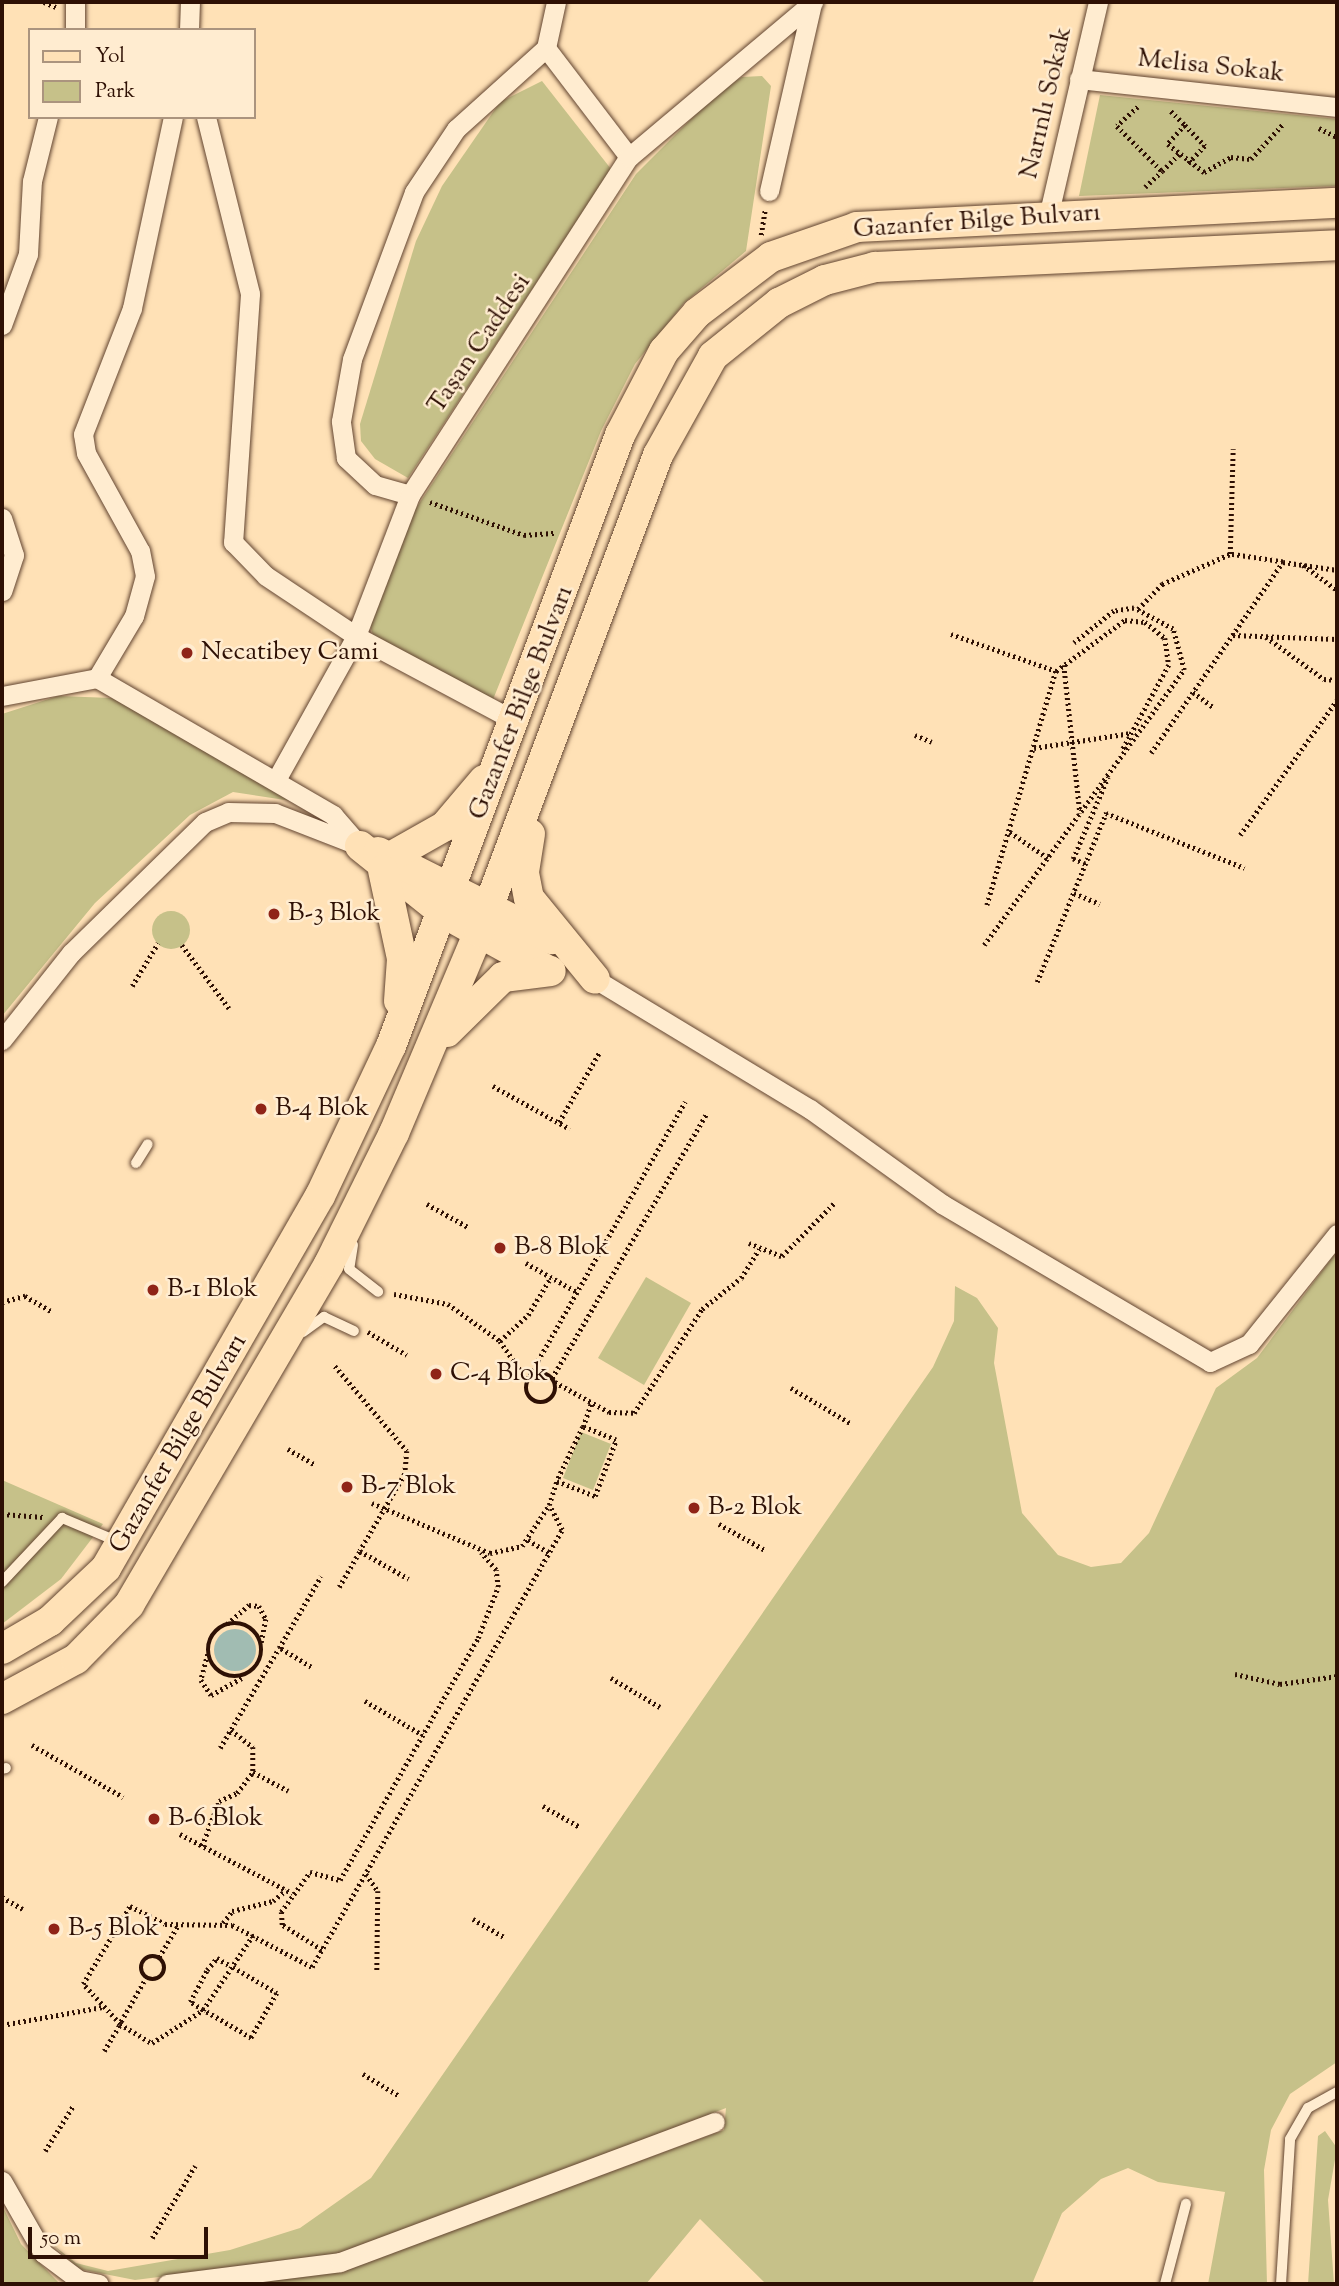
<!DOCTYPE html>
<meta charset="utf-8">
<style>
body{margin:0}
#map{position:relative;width:1339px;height:2286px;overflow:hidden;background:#ffe1b6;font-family:"Sorts Mill Goudy",serif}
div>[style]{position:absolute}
.green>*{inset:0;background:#c6c189}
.round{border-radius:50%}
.water>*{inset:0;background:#a1bcb2}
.path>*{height:4.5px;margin-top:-2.25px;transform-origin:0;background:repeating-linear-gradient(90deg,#2e1004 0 2px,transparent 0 5.5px)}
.path>.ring{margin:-2.25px;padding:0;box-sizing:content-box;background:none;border:4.5px solid #2e1004;border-radius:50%}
.roads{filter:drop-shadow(0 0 2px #624430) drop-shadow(0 0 2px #624430)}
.lane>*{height:10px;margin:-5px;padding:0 5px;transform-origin:5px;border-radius:5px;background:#ffecd0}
.street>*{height:19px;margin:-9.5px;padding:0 9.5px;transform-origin:9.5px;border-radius:9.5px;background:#ffecd0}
.primary>*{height:30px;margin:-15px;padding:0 15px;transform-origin:15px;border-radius:15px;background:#ffe1b6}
.dots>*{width:19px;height:19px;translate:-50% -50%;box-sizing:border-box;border:4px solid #ffecd0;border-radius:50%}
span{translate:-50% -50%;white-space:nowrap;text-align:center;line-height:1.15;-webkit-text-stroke:5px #ffecd0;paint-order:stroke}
.street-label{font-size:26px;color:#2e1004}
.poi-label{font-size:26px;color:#2e1004}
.left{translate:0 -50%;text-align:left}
.frame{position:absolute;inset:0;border:4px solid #2e1004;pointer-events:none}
.legend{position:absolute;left:28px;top:28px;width:228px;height:91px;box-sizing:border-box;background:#ffecd0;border:2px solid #ab947e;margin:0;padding:9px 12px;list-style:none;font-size:21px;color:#2e1004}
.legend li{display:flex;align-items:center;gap:14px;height:35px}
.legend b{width:35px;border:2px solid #ab947e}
.scale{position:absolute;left:28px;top:2227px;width:180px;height:32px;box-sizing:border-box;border:4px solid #2e1004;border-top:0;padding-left:9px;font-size:21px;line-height:24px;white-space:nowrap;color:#2e1004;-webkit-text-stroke:5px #ffecd0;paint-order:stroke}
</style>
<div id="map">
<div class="green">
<i style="clip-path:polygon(762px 76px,771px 86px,746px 251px,684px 303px,635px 364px,601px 431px,492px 702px,373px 635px,369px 622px,403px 528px,636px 174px,718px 92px,742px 77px)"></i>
<i style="clip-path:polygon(542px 81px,611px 169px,408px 478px,375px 459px,361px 441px,360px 424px,416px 241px,442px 186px,500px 102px)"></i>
<i style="clip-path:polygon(1100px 95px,1337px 119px,1337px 186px,1079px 196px)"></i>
<i style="clip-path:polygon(58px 696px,112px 698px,298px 802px,233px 792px,190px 815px,95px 903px,2px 1016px,2px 714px)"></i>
<i class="round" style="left:152px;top:911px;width:38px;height:38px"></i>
<i style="clip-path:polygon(1337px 1251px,1337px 2062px,1290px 2094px,1271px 2130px,1264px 2170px,1267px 2284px,1208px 2284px,1225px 2192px,1158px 2182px,1128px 2168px,1101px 2179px,1062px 2213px,1032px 2284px,766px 2284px,700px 2219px,646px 2284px,248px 2284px,341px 2271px,724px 2130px,726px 2108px,341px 2254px,135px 2280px,79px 2269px,53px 2245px,76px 2263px,108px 2271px,230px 2250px,300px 2228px,371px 2178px,933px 1367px,954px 1321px,955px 1286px,977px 1298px,998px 1328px,994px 1363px,1022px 1513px,1058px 1555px,1091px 1567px,1121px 1563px,1149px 1533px,1216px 1388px,1257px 1358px)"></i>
<i style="clip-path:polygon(646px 1277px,691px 1303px,644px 1385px,598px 1358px)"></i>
<i style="clip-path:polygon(581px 1432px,611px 1444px,593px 1490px,563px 1478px)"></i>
<i style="clip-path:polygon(2px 1480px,103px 1524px,61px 1579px,2px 1624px)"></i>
<i style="clip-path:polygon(1325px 2131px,1337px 2148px,1328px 2200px,1334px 2284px,1308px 2284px,1318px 2136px)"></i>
<i style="clip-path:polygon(2px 2205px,21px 2244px,60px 2284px,2px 2284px)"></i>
</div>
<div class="water">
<i class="round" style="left:214px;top:1629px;width:42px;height:42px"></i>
</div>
<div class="path">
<i style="left:44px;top:2px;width:13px;rotate:23deg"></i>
<i style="left:1138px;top:107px;width:28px;rotate:138deg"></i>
<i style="left:1117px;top:126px;width:64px;rotate:45deg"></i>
<i style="left:1162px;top:171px;width:24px;rotate:-45deg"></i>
<i style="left:1171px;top:111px;width:20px;rotate:45deg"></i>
<i style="left:1185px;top:125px;width:25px;rotate:132deg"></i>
<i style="left:1168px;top:144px;width:46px;rotate:37.9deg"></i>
<i style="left:1204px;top:172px;width:31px;rotate:-29deg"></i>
<i style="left:1231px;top:157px;width:20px;rotate:6deg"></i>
<i style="left:1251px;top:159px;width:47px;rotate:-47.6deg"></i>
<i style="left:1185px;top:125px;width:29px;rotate:46deg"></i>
<i style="left:1205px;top:146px;width:25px;rotate:133deg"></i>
<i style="left:1319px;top:128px;width:20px;rotate:27deg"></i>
<i style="left:1145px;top:187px;width:23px;rotate:-43deg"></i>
<i style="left:761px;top:235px;width:26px;rotate:-81deg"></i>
<i style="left:430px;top:502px;width:100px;rotate:19.3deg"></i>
<i style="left:524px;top:535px;width:32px;rotate:-4deg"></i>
<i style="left:1283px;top:562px;width:55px;rotate:8.4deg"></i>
<i style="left:1303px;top:565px;width:42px;rotate:36.3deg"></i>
<i style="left:1138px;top:609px;width:35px;rotate:-46deg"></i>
<i style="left:1162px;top:584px;width:74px;rotate:-23.8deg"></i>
<i style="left:1230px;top:554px;width:105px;rotate:-88.4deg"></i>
<i style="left:951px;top:634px;width:111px;rotate:19.4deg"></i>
<i style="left:1056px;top:671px;width:244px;rotate:106.4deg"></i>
<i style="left:1233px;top:635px;width:104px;rotate:2.2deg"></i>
<i style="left:1266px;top:637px;width:72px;rotate:35.9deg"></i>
<i style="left:1324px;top:679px;width:13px;rotate:4deg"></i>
<i style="left:1064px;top:665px;width:149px;rotate:83.8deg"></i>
<i style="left:1056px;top:671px;width:86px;rotate:-36.5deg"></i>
<i style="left:1125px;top:620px;width:20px;rotate:6deg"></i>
<i style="left:1145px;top:622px;width:26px;rotate:39deg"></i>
<i style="left:1165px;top:638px;width:27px;rotate:82deg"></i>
<i style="left:1169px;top:665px;width:98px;rotate:118.7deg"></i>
<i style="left:1193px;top:692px;width:26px;rotate:37deg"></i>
<i style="left:915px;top:735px;width:18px;rotate:22deg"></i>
<i style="left:1034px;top:748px;width:98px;rotate:-8.8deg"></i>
<i style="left:1151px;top:753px;width:232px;rotate:-55.4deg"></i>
<i style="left:1283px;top:562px;width:54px;rotate:-171.4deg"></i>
<i style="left:1010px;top:832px;width:46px;rotate:34.4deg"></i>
<i style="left:1240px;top:835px;width:166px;rotate:-54.3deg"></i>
<i style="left:1085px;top:864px;width:13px;rotate:-157deg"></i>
<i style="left:1073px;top:859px;width:89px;rotate:-66.9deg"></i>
<i style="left:1074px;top:893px;width:28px;rotate:23deg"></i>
<i style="left:182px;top:945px;width:79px;rotate:53.3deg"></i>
<i style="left:984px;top:945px;width:340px;rotate:-54deg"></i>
<i style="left:1184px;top:670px;width:42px;rotate:-105deg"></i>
<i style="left:1173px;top:629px;width:44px;rotate:-151.7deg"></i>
<i style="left:1134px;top:608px;width:20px;rotate:171deg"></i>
<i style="left:1114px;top:611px;width:51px;rotate:141.3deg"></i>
<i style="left:1037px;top:982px;width:183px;rotate:-67.8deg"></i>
<i style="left:1106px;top:813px;width:149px;rotate:21.6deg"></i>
<i style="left:132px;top:986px;width:50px;rotate:-58.8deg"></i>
<i style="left:493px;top:1086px;width:88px;rotate:29.2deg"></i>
<i style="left:559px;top:1122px;width:80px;rotate:-59.9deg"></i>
<i style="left:427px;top:1204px;width:47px;rotate:29.3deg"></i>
<i style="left:749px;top:1243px;width:35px;rotate:22deg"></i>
<i style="left:782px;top:1256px;width:74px;rotate:-45.5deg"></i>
<i style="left:526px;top:1263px;width:59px;rotate:29.6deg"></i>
<i style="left:394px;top:1294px;width:55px;rotate:10.5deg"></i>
<i style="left:448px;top:1304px;width:64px;rotate:35.4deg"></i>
<i style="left:500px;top:1341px;width:38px;rotate:-43deg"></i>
<i style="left:528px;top:1315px;width:44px;rotate:-58.8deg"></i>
<i style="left:2px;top:1302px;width:24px;rotate:-15deg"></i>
<i style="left:25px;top:1296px;width:30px;rotate:30deg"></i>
<i style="left:368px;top:1332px;width:45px;rotate:30.5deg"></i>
<i style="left:500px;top:1341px;width:47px;rotate:55.3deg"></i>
<i style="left:527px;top:1380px;width:320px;rotate:-60.4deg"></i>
<i style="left:335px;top:1366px;width:111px;rotate:49.7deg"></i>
<i style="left:407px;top:1451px;width:23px;rotate:95deg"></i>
<i style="left:405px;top:1474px;width:89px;rotate:120.3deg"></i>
<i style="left:360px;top:1551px;width:56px;rotate:29.7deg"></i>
<i class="ring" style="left:526px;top:1373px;width:25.5px;height:25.5px"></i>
<i style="left:552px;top:1378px;width:306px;rotate:-59.7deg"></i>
<i style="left:555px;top:1382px;width:62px;rotate:29.1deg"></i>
<i style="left:609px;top:1412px;width:25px;rotate:2deg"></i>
<i style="left:634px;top:1413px;width:124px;rotate:-56.8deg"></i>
<i style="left:702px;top:1309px;width:50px;rotate:-38.5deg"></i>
<i style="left:741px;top:1278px;width:34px;rotate:-58deg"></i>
<i style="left:791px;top:1388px;width:69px;rotate:30.7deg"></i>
<i style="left:583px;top:1427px;width:60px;rotate:115.7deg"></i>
<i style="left:557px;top:1481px;width:41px;rotate:21.5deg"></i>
<i style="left:595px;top:1496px;width:60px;rotate:-69.4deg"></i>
<i style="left:616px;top:1440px;width:35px;rotate:-158deg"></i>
<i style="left:583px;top:1427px;width:24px;rotate:-71deg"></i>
<i style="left:288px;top:1449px;width:32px;rotate:30deg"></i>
<i style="left:372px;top:1503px;width:128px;rotate:23deg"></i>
<i style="left:490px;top:1553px;width:33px;rotate:-12deg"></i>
<i style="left:522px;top:1546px;width:49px;rotate:-56.6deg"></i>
<i style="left:2px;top:1514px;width:41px;rotate:4.2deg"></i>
<i style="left:719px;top:1524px;width:53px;rotate:29.5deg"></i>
<i style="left:528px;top:1540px;width:26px;rotate:31deg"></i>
<i style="left:339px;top:1587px;width:42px;rotate:-59.7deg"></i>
<i class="ring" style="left:208px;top:1623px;width:49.5px;height:49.5px"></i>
<i style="left:227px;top:1624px;width:29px;rotate:-41deg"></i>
<i style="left:249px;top:1605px;width:10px;rotate:6deg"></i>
<i style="left:259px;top:1606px;width:15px;rotate:62deg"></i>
<i style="left:266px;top:1619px;width:26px;rotate:101deg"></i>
<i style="left:208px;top:1654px;width:27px;rotate:105deg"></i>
<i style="left:201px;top:1680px;width:18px;rotate:56deg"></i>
<i style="left:211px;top:1695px;width:35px;rotate:-29deg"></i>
<i style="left:311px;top:1667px;width:37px;rotate:-149deg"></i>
<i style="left:279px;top:1648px;width:83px;rotate:-59.7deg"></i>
<i style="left:1235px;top:1674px;width:46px;rotate:12.5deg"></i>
<i style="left:1280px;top:1684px;width:58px;rotate:-8deg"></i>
<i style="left:611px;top:1678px;width:57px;rotate:30.6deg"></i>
<i style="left:365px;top:1701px;width:67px;rotate:30.4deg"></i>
<i style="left:231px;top:1730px;width:28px;rotate:38deg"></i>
<i style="left:253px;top:1747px;width:25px;rotate:90deg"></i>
<i style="left:253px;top:1772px;width:40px;rotate:28deg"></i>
<i style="left:32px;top:1745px;width:105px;rotate:29.7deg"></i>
<i style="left:220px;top:1748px;width:116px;rotate:-59.5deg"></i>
<i style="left:543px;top:1806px;width:43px;rotate:29.6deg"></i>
<i style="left:180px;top:1834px;width:127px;rotate:27.8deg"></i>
<i style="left:202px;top:1846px;width:48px;rotate:-69.3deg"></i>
<i style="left:219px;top:1801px;width:20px;rotate:-24deg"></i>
<i style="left:237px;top:1793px;width:26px;rotate:-53deg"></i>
<i style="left:366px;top:1874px;width:21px;rotate:55deg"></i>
<i style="left:378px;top:1891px;width:79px;rotate:90.7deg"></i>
<i style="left:2px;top:1897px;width:24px;rotate:30deg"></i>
<i style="left:473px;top:1919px;width:38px;rotate:30deg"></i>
<i style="left:223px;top:1923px;width:15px;rotate:-53deg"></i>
<i style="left:232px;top:1911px;width:42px;rotate:-13.7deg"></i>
<i style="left:273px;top:1901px;width:17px;rotate:-40deg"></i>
<i style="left:322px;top:1950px;width:47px;rotate:-148deg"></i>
<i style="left:282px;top:1925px;width:13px;rotate:-94deg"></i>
<i style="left:281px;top:1912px;width:49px;rotate:-54.1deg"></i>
<i style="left:310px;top:1872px;width:31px;rotate:15deg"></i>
<i style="left:340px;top:1880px;width:279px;rotate:-60.3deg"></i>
<i style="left:478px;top:1638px;width:55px;rotate:-68.6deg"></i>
<i style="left:498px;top:1587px;width:17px;rotate:-97deg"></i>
<i style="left:496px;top:1570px;width:23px;rotate:-131deg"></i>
<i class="ring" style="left:141px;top:1956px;width:19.5px;height:19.5px"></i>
<i style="left:159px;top:1957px;width:37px;rotate:-59deg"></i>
<i style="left:233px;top:1967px;width:51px;rotate:30.6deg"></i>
<i style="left:277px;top:1993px;width:52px;rotate:120deg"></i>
<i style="left:251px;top:2038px;width:56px;rotate:-149.7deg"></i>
<i style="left:203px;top:2010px;width:90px;rotate:-56.3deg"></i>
<i style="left:147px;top:1977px;width:54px;rotate:119.9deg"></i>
<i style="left:120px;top:2024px;width:54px;rotate:-132.8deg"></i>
<i style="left:83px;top:1984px;width:91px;rotate:-58.9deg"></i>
<i style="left:130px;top:1906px;width:39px;rotate:27deg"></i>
<i style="left:165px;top:1924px;width:67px;rotate:0.9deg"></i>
<i style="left:232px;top:1925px;width:90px;rotate:27.7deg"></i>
<i style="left:312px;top:1967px;width:503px;rotate:-60.23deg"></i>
<i style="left:562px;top:1530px;width:28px;rotate:-117deg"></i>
<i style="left:549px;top:1505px;width:25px;rotate:-72deg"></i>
<i style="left:2px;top:2025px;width:102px;rotate:-10.2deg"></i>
<i style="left:104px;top:2051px;width:31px;rotate:-59deg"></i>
<i style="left:120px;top:2024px;width:37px;rotate:31deg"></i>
<i style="left:152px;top:2043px;width:61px;rotate:-32.9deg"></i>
<i style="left:203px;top:2010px;width:15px;rotate:-148deg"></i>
<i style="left:190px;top:2002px;width:36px;rotate:-62deg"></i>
<i style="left:207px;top:1970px;width:16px;rotate:-50deg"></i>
<i style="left:217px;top:1958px;width:14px;rotate:30deg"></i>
<i style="left:363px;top:2074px;width:41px;rotate:31deg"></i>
<i style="left:45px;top:2151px;width:53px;rotate:-58.1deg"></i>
<i style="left:152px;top:2238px;width:84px;rotate:-59.2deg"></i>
</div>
<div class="roads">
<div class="lane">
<i style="left:136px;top:1163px;width:22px;rotate:-58deg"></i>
<i style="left:353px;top:1245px;width:24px;rotate:99deg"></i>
<i style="left:349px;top:1269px;width:37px;rotate:38deg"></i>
<i style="left:303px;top:1332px;width:26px;rotate:-36deg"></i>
<i style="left:324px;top:1317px;width:33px;rotate:25deg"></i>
<i style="left:2px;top:1582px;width:88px;rotate:-46.8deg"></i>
<i style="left:62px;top:1518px;width:62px;rotate:22.8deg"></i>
<i style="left:2px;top:1769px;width:4px;rotate:-14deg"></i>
<i style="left:1165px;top:2284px;width:83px;rotate:-75.3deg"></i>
<i style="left:1281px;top:2284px;width:145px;rotate:-86.4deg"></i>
<i style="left:1290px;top:2139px;width:36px;rotate:-60deg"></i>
<i style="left:1308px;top:2108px;width:33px;rotate:-29deg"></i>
</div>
<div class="street">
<i style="left:75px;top:2px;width:28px;rotate:90deg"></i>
<i style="left:189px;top:30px;width:28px;rotate:-88deg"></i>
<i style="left:546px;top:48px;width:137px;rotate:52.7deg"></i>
<i style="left:1079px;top:79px;width:260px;rotate:6.2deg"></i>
<i style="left:206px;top:117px;width:182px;rotate:76deg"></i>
<i style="left:250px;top:294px;width:249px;rotate:93.9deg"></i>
<i style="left:233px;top:542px;width:47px;rotate:45.9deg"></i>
<i style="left:266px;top:576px;width:108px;rotate:33.7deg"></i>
<i style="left:356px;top:636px;width:183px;rotate:28.1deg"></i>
<i style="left:769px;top:191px;width:192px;rotate:-77.1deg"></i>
<i style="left:1048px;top:217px;width:221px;rotate:-76.9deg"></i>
<i style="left:2px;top:325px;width:76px;rotate:-69.9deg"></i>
<i style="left:28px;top:254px;width:73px;rotate:-86.9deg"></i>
<i style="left:32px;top:181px;width:66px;rotate:-76deg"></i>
<i style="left:410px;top:495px;width:36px;rotate:-164deg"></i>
<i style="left:375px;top:485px;width:40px;rotate:-137deg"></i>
<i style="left:346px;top:458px;width:37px;rotate:-98deg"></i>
<i style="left:341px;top:421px;width:63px;rotate:-79.9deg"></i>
<i style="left:352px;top:359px;width:178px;rotate:-69.6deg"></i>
<i style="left:414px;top:192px;width:76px;rotate:-56.3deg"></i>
<i style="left:456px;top:129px;width:121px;rotate:-42deg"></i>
<i style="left:546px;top:48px;width:47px;rotate:-77.7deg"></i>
<i style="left:2px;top:518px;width:39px;rotate:72deg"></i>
<i style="left:14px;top:555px;width:38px;rotate:108deg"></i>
<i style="left:97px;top:678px;width:72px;rotate:-59.2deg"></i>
<i style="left:134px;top:616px;width:41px;rotate:-74.6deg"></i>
<i style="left:145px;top:576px;width:25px;rotate:-101deg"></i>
<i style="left:140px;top:551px;width:112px;rotate:-118.9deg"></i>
<i style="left:86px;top:453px;width:19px;rotate:-99deg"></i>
<i style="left:83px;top:434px;width:135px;rotate:-68.7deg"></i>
<i style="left:132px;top:308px;width:195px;rotate:-77.9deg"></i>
<i style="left:2px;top:696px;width:97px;rotate:-10.7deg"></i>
<i style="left:97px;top:678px;width:273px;rotate:30.1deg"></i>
<i style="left:333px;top:815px;width:41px;rotate:48.9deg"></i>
<i style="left:276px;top:780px;width:165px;rotate:-60.9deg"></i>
<i style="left:356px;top:636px;width:151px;rotate:-69deg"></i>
<i style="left:410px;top:495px;width:403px;rotate:-57.1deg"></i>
<i style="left:629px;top:157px;width:241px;rotate:-40.1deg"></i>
<i style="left:595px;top:979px;width:251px;rotate:31.2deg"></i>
<i style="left:810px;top:1109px;width:163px;rotate:35.7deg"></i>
<i style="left:942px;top:1204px;width:311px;rotate:30.5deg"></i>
<i style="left:1210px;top:1362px;width:43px;rotate:-24.8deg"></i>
<i style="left:1249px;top:1344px;width:141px;rotate:-51.3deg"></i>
<i style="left:2px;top:1040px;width:111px;rotate:-51.6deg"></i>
<i style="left:71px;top:953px;width:187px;rotate:-44.4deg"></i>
<i style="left:205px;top:822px;width:25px;rotate:-23deg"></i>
<i style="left:228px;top:812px;width:47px;rotate:1.2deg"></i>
<i style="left:275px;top:813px;width:91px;rotate:21.2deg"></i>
<i style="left:2px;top:2181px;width:83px;rotate:60.3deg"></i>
<i style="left:43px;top:2253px;width:45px;rotate:36.9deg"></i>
<i style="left:79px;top:2280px;width:20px;rotate:11deg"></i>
<i style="left:167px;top:2284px;width:174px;rotate:-7.2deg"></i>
<i style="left:340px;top:2262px;width:400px;rotate:-20.5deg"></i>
</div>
<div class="primary">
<i style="left:530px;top:834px;width:39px;rotate:99deg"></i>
<i style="left:524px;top:873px;width:25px;rotate:79deg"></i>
<i style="left:529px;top:898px;width:104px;rotate:50.8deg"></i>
<i style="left:360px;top:846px;width:105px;rotate:38.8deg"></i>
<i style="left:442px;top:912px;width:120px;rotate:28.9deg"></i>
<i style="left:378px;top:852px;width:195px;rotate:26.6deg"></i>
<i style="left:392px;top:856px;width:61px;rotate:-29.5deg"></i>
<i style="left:445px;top:826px;width:60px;rotate:-49.7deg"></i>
<i style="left:383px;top:870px;width:91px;rotate:77.9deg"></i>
<i style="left:402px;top:959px;width:42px;rotate:94.1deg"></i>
<i style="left:447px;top:1032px;width:78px;rotate:-44.5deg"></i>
<i style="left:503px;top:977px;width:48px;rotate:-7.1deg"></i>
<i style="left:2px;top:1649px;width:56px;rotate:-30.3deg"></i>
<i style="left:50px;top:1621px;width:77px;rotate:-43.4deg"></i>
<i style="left:106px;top:1568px;width:429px;rotate:-60.1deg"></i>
<i style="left:320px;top:1196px;width:166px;rotate:-64.7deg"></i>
<i style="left:391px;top:1046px;width:653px;rotate:-69.45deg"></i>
<i style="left:620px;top:435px;width:95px;rotate:-62.4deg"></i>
<i style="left:664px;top:351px;width:50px;rotate:-49deg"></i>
<i style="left:697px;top:313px;width:93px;rotate:-37.1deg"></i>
<i style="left:771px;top:257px;width:91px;rotate:-19.2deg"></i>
<i style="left:857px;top:227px;width:481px;rotate:-2.9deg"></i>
<i style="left:2px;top:1699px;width:84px;rotate:-28.4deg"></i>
<i style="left:76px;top:1659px;width:76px;rotate:-45.5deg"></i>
<i style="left:129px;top:1605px;width:395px;rotate:-59.6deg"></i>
<i style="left:329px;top:1264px;width:146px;rotate:-63.6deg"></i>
<i style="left:394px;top:1133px;width:218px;rotate:-67.1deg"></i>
<i style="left:479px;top:932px;width:509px;rotate:-69.43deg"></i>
<i style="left:658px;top:455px;width:113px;rotate:-60.9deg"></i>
<i style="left:713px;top:356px;width:85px;rotate:-38.8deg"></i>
<i style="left:779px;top:303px;width:51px;rotate:-26.6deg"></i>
<i style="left:825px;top:280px;width:52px;rotate:-14.6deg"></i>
<i style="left:875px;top:267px;width:463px;rotate:-2.7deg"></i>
</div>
</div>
<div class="dots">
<i style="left:187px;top:653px;background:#8f2418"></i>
<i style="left:274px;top:914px;background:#8f2418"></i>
<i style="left:261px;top:1109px;background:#8f2418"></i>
<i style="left:500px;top:1248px;background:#8f2418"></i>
<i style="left:153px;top:1290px;background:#8f2418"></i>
<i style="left:436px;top:1374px;background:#8f2418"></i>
<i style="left:347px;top:1487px;background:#8f2418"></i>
<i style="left:694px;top:1508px;background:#8f2418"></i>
<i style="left:154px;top:1819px;background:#8f2418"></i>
<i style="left:54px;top:1929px;background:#8f2418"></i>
</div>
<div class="street-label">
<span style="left:1211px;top:67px;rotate:6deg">Melisa Sokak</span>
<span style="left:1047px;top:103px;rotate:-77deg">Narınlı Sokak</span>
<span style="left:977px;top:222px;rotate:-4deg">Gazanfer Bilge Bulvarı</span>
<span style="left:480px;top:344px;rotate:-56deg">Taşan Caddesi</span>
<span style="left:522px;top:703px;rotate:-69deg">Gazanfer Bilge Bulvarı</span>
<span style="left:179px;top:1444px;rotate:-60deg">Gazanfer Bilge Bulvarı</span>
</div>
<div class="poi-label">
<span class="left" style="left:201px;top:653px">Necatibey Cami</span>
<span class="left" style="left:288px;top:914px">B-3 Blok</span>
<span class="left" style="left:275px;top:1109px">B-4 Blok</span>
<span class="left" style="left:514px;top:1248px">B-8 Blok</span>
<span class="left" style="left:167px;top:1290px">B-1 Blok</span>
<span class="left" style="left:450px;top:1374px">C-4 Blok</span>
<span class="left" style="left:361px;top:1487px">B-7 Blok</span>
<span class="left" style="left:708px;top:1508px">B-2 Blok</span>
<span class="left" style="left:168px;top:1819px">B-6 Blok</span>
<span class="left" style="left:68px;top:1929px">B-5 Blok</span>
</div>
<div class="frame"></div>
<ul class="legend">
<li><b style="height:9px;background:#ffe1b6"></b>Yol</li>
<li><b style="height:19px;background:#c6c189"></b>Park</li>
</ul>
<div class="scale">50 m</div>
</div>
